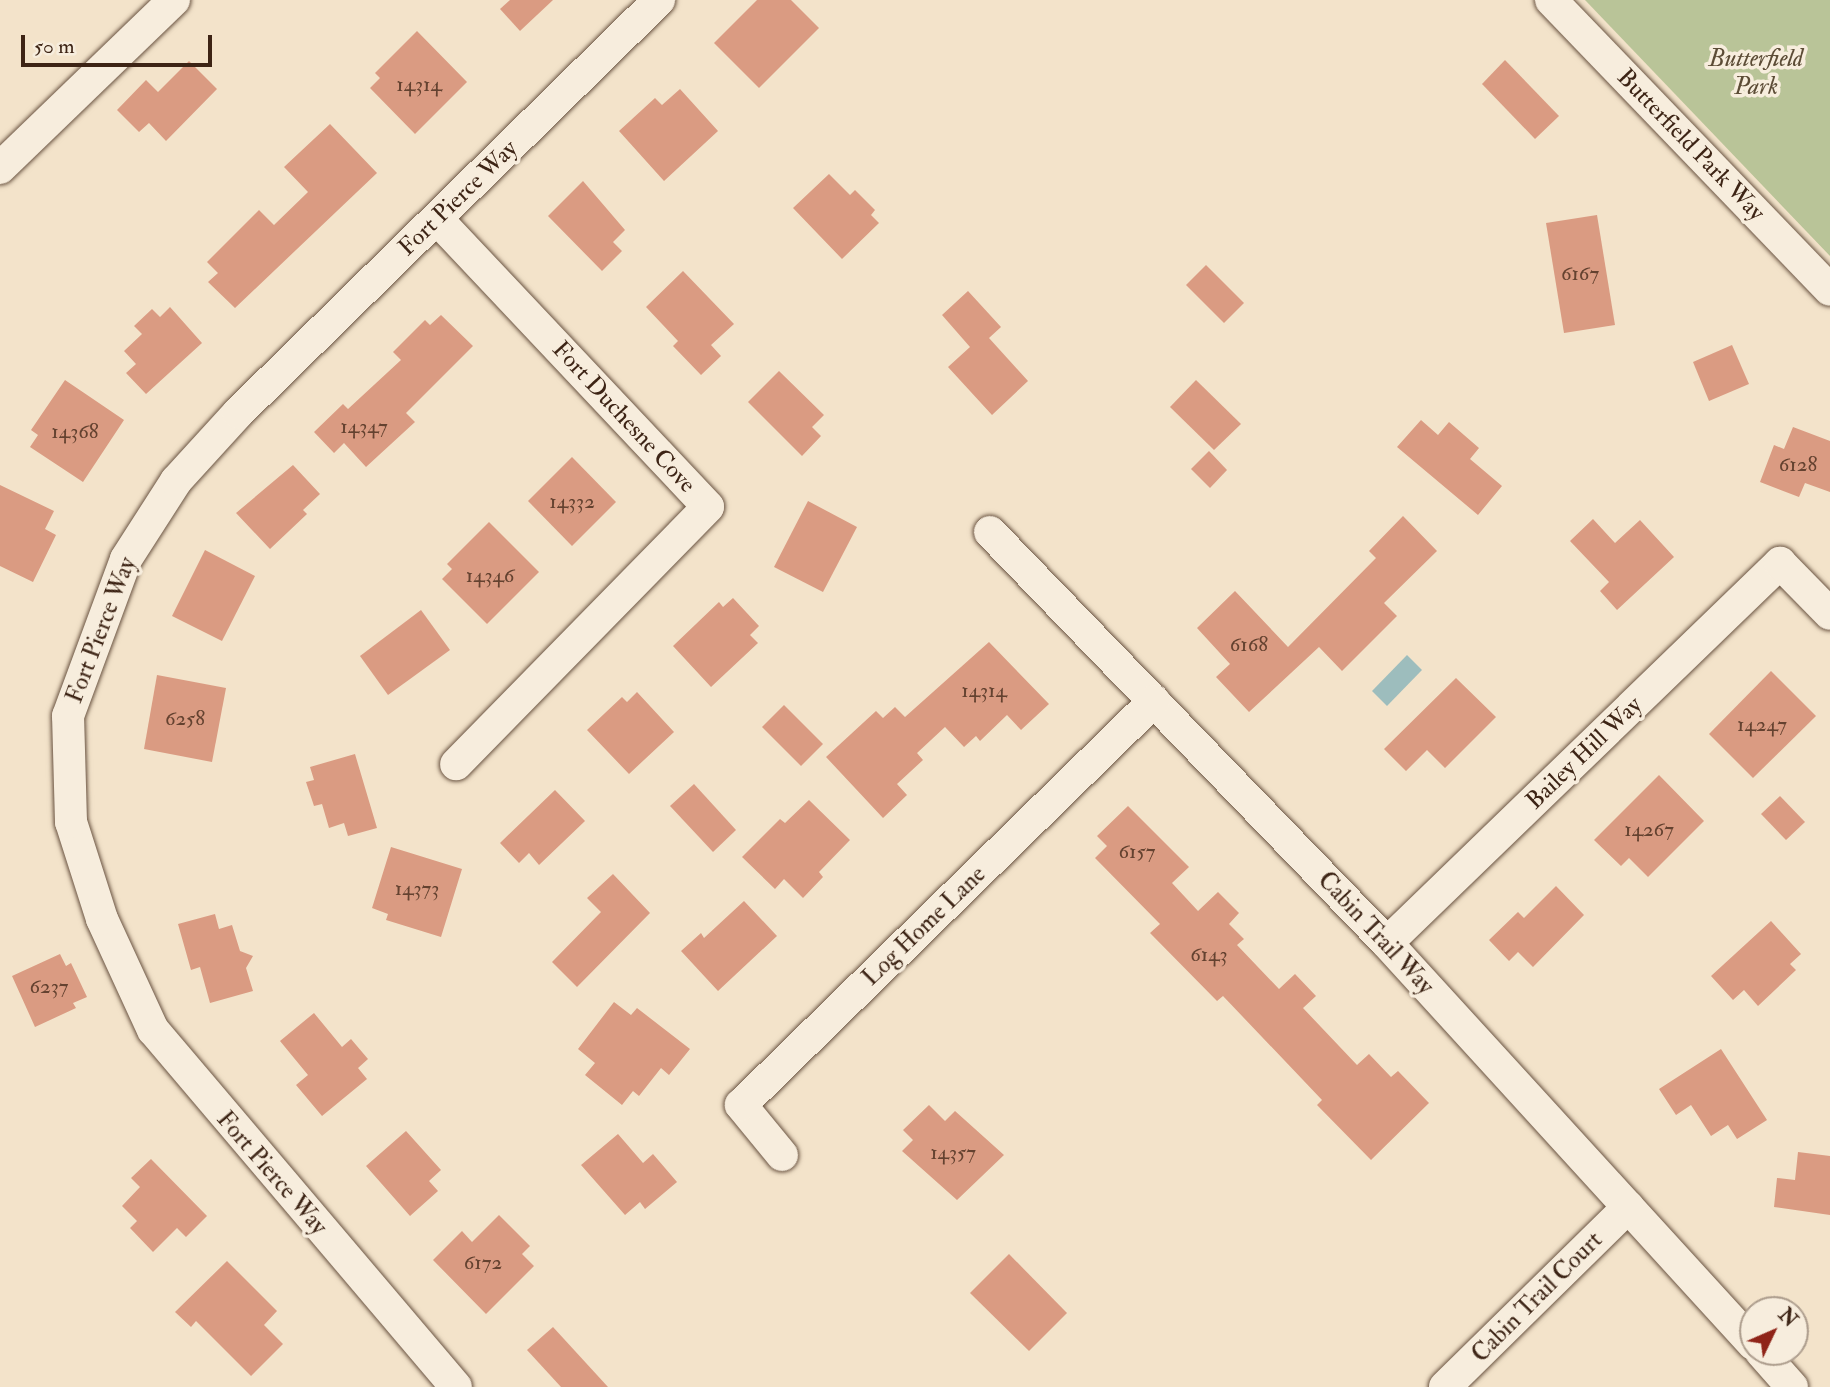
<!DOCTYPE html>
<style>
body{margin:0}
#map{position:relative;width:1830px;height:1387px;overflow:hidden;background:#f3e3ca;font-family:"IM FELL Double Pica",serif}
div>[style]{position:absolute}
.green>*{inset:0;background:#b9c498}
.water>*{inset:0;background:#9dbdbd}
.building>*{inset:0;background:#da9b82}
.roads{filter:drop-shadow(0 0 2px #6a5442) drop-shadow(0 0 2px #6a5442)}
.minor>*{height:32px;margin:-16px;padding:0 16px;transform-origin:16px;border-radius:16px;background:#f7eddd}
span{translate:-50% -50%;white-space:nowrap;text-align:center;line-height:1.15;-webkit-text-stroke:7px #f7eddd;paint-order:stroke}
.number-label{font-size:21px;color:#644230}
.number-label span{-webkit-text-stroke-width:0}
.park-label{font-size:24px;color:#5c4c36;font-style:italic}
.street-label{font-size:24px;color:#3d2415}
.north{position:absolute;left:1739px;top:1296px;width:70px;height:70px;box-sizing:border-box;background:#f7eddd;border:2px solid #ad9d8d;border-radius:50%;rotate:46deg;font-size:19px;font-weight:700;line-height:28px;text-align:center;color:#3d2415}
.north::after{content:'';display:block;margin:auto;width:24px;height:32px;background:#8f2418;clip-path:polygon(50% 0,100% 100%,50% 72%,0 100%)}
.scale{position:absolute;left:21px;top:35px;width:191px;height:32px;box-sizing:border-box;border:4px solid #3d2415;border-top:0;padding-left:9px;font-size:21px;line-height:24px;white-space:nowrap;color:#3d2415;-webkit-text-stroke:5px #f7eddd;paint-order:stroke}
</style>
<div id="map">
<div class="green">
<i style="clip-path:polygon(1585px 0,1830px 0,1830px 256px)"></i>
</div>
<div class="water">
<i style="clip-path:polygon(1407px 655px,1422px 670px,1387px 706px,1372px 691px)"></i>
</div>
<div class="building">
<i style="clip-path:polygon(510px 0,553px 0,520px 31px,500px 9px)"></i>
<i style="clip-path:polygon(757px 0,791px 0,819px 28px,759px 88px,714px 43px)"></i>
<i style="clip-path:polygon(417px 31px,467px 82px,415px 134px,370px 88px,380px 78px,375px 73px)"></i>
<i style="clip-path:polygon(1505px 60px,1559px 116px,1535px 139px,1482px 84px)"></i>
<i style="clip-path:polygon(189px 61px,217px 89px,166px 141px,149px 123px,139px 132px,117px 110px,146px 80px,158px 92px)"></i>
<i style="clip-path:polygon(680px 89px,718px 131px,664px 181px,619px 131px,655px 98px,662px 105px)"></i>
<i style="clip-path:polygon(330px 124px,377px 173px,235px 308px,208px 282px,218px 273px,207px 262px,259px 210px,274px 225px,308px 192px,284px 167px)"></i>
<i style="clip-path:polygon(829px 174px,850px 195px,855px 190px,875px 210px,871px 215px,879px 223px,842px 259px,793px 208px)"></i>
<i style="clip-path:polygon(583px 181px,625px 230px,613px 242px,622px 251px,602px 271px,548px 216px)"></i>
<i style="clip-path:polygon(1597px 215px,1615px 325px,1564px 333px,1546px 223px)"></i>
<i style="clip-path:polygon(1206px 265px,1244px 303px,1224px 323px,1186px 285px)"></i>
<i style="clip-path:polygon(683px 271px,734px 324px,711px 345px,721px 356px,701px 375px,673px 346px,678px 341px,646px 307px)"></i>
<i style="clip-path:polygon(968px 291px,1001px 327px,989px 338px,1028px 381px,992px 415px,948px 367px,970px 347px,942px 315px)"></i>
<i style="clip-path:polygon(170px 307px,202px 343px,146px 394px,126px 373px,136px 364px,124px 351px,142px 334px,134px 326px,152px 309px,160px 317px)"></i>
<i style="clip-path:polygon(441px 315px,473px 346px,406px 413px,415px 422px,366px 467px,344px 443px,334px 453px,314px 432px,343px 404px,348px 409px,401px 360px,393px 352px,425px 320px,430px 325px)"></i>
<i style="clip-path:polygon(1732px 345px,1749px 384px,1709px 401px,1693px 362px)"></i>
<i style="clip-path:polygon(779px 371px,824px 415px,812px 427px,821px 436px,802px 456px,748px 402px)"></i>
<i style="clip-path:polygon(65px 380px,124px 420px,83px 482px,30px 447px,38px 435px,31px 430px)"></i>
<i style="clip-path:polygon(1196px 380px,1241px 424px,1214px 450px,1170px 407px)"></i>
<i style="clip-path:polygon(1421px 420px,1438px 435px,1449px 422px,1479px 448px,1470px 459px,1502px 486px,1478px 515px,1397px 447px)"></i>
<i style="clip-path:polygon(1793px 427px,1830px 441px,1830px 492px,1805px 483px,1799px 497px,1760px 482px,1774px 445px,1784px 449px)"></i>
<i style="clip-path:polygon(1209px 451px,1227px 470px,1210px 488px,1191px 469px)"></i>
<i style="clip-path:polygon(572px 457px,616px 502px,572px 546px,528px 501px)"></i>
<i style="clip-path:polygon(293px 465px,320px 494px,303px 510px,307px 514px,270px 549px,236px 513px)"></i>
<i style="clip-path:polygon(0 485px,54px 511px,45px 529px,56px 535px,33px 582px,0 566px)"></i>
<i style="clip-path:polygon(808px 501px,857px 527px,823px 592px,774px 567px)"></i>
<i style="clip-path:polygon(1403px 516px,1437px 551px,1384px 603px,1397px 616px,1342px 671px,1319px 647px,1249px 712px,1216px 677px,1230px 664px,1197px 628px,1235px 591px,1288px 647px,1376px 558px,1369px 551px)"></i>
<i style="clip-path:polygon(1593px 519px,1615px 543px,1640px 520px,1674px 557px,1617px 610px,1600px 591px,1609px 582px,1570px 541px)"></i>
<i style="clip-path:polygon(489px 522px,539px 572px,487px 624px,442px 579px,452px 569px,447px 564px)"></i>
<i style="clip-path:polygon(205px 550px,255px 576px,222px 641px,172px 616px)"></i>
<i style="clip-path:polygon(733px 598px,759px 626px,750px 635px,758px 643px,711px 687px,673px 646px,719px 602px,723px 607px)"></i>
<i style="clip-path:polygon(421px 610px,450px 650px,388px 695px,360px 656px)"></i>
<i style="clip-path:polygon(989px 642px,1049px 704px,1021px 730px,1007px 715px,980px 741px,976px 736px,964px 747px,945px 727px,917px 753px,923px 760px,897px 784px,907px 795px,883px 818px,826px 757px,876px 711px,883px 718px,895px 707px,905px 717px)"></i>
<i style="clip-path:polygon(1771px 671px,1816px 716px,1753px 778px,1709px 734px)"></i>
<i style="clip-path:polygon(157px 675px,226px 688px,212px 762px,144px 749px)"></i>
<i style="clip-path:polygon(1456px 678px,1496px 717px,1445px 768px,1427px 750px,1406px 771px,1384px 749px)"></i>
<i style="clip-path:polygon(637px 692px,674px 732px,629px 774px,587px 730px,622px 697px,627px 702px)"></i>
<i style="clip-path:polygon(784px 705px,823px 744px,801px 766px,762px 727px)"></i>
<i style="clip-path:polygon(355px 754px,377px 828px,348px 836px,344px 823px,329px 828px,322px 804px,314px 806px,306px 782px,314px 780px,310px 767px)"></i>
<i style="clip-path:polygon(1659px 775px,1704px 821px,1648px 877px,1629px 858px,1621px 866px,1594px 840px)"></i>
<i style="clip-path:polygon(694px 784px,736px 830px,713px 852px,670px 806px)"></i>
<i style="clip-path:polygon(555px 790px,585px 821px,539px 865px,529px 853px,519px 863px,500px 843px)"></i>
<i style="clip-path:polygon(1780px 796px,1805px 822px,1786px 840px,1761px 814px)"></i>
<i style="clip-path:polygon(809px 800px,850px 840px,819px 872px,823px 877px,803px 898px,784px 879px,775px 889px,742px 857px,780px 819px,785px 823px)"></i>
<i style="clip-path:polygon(1128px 806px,1189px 867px,1172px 883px,1198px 911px,1218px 892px,1239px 913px,1229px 924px,1244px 939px,1237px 945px,1279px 989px,1295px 974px,1316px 996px,1303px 1008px,1357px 1065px,1369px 1054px,1391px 1077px,1398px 1071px,1429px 1103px,1371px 1160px,1317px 1105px,1322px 1100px,1223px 996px,1217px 1001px,1150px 933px,1160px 924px,1095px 858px,1107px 846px,1097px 836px)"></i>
<i style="clip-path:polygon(391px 847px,462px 869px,441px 937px,386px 920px,388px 914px,372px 908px)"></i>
<i style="clip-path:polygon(613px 874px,650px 913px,577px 987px,552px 962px,601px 912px,587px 898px)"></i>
<i style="clip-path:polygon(1556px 886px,1584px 915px,1533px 967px,1518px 952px,1509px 961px,1489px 940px,1518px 912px,1524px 918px)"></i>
<i style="clip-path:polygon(744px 901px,777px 936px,718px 991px,681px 951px,701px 933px,704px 938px)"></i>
<i style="clip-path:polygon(215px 914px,219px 929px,232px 925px,240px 951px,253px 956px,246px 968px,253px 991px,210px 1003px,200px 967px,191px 970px,178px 924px)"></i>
<i style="clip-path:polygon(1771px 921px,1801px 954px,1790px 964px,1796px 970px,1758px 1006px,1744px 990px,1733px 1000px,1711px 976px)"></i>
<i style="clip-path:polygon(60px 954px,66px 966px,71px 963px,87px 997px,73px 1003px,76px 1008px,35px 1027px,12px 976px)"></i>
<i style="clip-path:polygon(614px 1002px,631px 1015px,637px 1008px,690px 1049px,669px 1075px,661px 1068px,639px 1096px,633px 1091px,622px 1105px,585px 1075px,595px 1063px,578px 1049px)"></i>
<i style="clip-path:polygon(314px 1013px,342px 1047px,351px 1039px,368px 1059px,358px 1068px,367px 1079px,322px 1116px,296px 1085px,308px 1075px,280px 1041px)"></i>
<i style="clip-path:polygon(1721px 1049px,1767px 1120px,1737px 1139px,1728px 1125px,1711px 1136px,1691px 1105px,1676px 1115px,1659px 1089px)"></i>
<i style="clip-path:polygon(929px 1105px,945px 1121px,955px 1111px,1004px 1155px,957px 1200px,902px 1151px,913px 1140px,903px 1130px)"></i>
<i style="clip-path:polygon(406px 1131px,441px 1170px,429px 1181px,438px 1191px,410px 1216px,366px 1166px)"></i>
<i style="clip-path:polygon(618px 1134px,643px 1163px,653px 1154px,677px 1182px,645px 1209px,640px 1202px,625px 1215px,581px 1165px)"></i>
<i style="clip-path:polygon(1798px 1152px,1830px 1156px,1830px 1215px,1774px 1207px,1777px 1178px,1795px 1180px)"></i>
<i style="clip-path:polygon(151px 1159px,207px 1216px,186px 1237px,177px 1228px,153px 1252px,130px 1228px,137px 1221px,122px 1206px,140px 1187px,131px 1178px)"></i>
<i style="clip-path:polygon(499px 1215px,530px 1246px,522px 1254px,534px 1266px,486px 1314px,433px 1260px,462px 1231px,472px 1242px)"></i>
<i style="clip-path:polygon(1009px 1254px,1067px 1313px,1029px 1351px,970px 1293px)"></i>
<i style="clip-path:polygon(227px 1261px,277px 1311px,264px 1325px,283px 1344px,251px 1376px,196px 1321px,191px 1327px,175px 1312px)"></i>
<i style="clip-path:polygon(553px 1327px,608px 1387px,561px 1387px,527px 1350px)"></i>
</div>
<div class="roads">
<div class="minor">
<i style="left:1551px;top:0;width:402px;rotate:46.1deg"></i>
<i style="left:0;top:168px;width:242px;rotate:-44deg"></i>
<i style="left:437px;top:219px;width:395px;rotate:46.7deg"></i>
<i style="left:708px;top:507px;width:360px;rotate:134.4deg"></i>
<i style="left:990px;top:532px;width:571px;rotate:45.99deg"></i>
<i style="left:1387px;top:943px;width:543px;rotate:47.61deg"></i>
<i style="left:1387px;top:943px;width:547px;rotate:-44.04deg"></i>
<i style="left:1780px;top:563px;width:71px;rotate:45.6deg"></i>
<i style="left:782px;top:1155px;width:65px;rotate:-129.4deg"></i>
<i style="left:741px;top:1105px;width:578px;rotate:-44.37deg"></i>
<i style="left:1761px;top:1352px;width:47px;rotate:48.5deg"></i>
<i style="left:456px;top:1387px;width:468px;rotate:-130.3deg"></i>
<i style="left:153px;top:1030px;width:122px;rotate:-114.7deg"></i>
<i style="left:102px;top:919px;width:102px;rotate:-107.7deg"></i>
<i style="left:71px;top:822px;width:106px;rotate:-91.6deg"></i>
<i style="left:68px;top:716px;width:167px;rotate:-69.7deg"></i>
<i style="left:126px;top:559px;width:93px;rotate:-57.3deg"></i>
<i style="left:176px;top:481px;width:92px;rotate:-47.6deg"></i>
<i style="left:238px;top:413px;width:590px;rotate:-44.45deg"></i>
<i style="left:1445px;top:1387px;width:257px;rotate:-44.5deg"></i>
</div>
</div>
<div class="number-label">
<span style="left:419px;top:85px">14314</span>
<span style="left:1580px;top:274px">6167</span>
<span style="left:364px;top:427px">14347</span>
<span style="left:75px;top:432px">14368</span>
<span style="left:1798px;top:465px">6128</span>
<span style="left:572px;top:502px">14332</span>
<span style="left:490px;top:576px">14346</span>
<span style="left:1249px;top:645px">6168</span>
<span style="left:984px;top:691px">14314</span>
<span style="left:185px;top:719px">6258</span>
<span style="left:1762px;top:725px">14247</span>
<span style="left:1649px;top:830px">14267</span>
<span style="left:1137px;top:852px">6157</span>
<span style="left:417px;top:889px">14373</span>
<span style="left:1209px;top:955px">6143</span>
<span style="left:49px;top:987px">6237</span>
<span style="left:953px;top:1153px">14357</span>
<span style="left:483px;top:1263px">6172</span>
</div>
<div class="park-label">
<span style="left:1756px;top:73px">Butterfield<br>Park</span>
</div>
<div class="street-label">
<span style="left:1691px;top:145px;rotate:46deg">Butterfield Park Way</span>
<span style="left:458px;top:198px;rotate:-44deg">Fort Pierce Way</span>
<span style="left:624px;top:417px;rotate:47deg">Fort Duchesne Cove</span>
<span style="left:101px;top:630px;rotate:-69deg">Fort Pierce Way</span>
<span style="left:1584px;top:753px;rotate:-44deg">Bailey Hill Way</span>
<span style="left:924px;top:926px;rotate:-44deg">Log Home Lane</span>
<span style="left:1376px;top:933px;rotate:47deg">Cabin Trail Way</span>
<span style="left:272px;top:1173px;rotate:49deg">Fort Pierce Way</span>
<span style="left:1537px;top:1297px;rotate:-45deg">Cabin Trail Court</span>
</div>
<div class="north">N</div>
<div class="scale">50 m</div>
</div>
